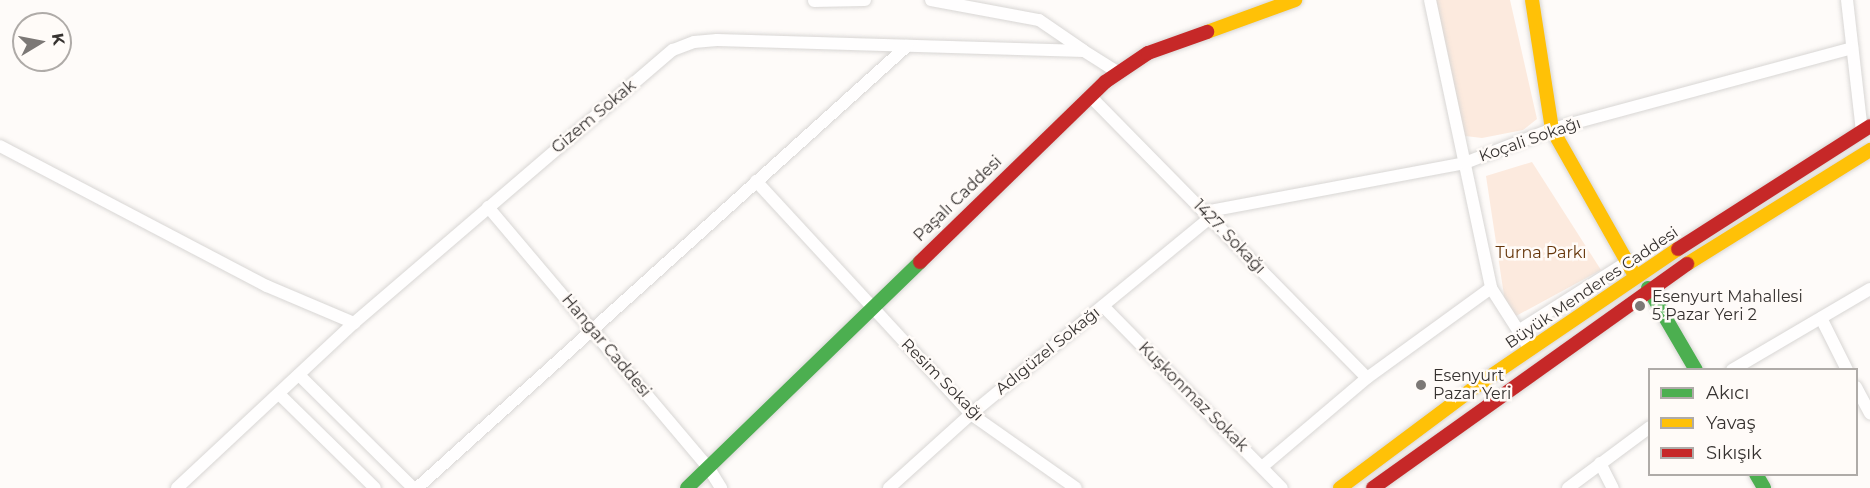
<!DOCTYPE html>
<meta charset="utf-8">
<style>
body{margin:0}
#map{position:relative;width:1870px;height:488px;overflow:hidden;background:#fefbf9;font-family:Montserrat,sans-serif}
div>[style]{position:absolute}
.green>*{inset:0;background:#fceade}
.roads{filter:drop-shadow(0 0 2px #d8d6d4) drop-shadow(0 0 2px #d8d6d4)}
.street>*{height:12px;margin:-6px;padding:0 6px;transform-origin:6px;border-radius:6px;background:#fffefe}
.fast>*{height:14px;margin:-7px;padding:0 7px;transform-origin:7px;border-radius:7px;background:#4caf50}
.slow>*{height:14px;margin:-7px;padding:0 7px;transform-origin:7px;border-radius:7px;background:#ffc107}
.jam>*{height:14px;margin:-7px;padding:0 7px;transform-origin:7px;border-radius:7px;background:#c62828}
.dots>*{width:16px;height:16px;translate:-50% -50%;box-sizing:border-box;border:3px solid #fffbf8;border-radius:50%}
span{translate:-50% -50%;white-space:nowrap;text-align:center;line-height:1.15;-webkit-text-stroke:5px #fffbf8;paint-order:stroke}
.street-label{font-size:16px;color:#363230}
.park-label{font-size:16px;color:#66360a}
.poi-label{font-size:16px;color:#363230}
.left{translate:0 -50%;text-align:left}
.legend{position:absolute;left:1648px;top:368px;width:210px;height:108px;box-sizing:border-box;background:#fffbf8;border:2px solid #afaba8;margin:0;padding:8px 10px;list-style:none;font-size:18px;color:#363230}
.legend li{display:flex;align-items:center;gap:12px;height:30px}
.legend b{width:30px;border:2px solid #afaba8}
.north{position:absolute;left:12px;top:12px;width:60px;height:60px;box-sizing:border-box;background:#fffbf8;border:2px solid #afaba8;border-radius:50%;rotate:80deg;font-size:16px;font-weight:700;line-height:24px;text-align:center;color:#363230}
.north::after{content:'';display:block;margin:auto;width:21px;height:27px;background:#7c7876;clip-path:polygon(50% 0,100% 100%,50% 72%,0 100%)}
</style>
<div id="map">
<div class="green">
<i style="clip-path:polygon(1428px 0,1510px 0,1537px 119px,1523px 130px,1482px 138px,1457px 135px)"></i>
<i style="clip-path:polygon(1532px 162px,1601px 270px,1516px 316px,1505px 302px,1486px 176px)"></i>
</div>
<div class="roads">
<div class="street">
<i style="left:931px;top:0;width:110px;rotate:10.5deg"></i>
<i style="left:1039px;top:20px;width:53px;rotate:34.3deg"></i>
<i style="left:1430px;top:0;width:294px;rotate:78deg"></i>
<i style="left:1491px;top:288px;width:72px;rotate:57.4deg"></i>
<i style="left:1847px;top:0;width:132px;rotate:83.5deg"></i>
<i style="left:814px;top:1px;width:51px;rotate:-1.1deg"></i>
<i style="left:1090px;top:96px;width:395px;rotate:45.5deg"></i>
<i style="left:0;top:146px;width:301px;rotate:27.7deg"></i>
<i style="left:267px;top:286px;width:95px;rotate:23deg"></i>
<i style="left:756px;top:181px;width:317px;rotate:47.3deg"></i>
<i style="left:971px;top:414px;width:128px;rotate:35.2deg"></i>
<i style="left:488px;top:207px;width:341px;rotate:49.8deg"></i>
<i style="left:708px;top:467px;width:25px;rotate:58deg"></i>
<i style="left:1204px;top:212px;width:266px;rotate:-10.6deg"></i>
<i style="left:1465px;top:163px;width:93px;rotate:-21.3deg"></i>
<i style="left:1552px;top:129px;width:311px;rotate:-15.1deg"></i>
<i style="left:1103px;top:306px;width:255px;rotate:45.5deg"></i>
<i style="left:1821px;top:318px;width:58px;rotate:63.4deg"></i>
<i style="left:1518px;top:331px;width:129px;rotate:-32.3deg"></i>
<i style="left:1732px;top:370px;width:160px;rotate:-30.4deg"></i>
<i style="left:299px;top:375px;width:161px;rotate:44.7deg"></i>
<i style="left:1856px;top:387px;width:30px;rotate:62deg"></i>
<i style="left:279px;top:394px;width:134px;rotate:44.4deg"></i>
<i style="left:1600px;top:463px;width:28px;rotate:63deg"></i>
<i style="left:1262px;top:467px;width:138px;rotate:-40.3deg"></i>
<i style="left:1367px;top:378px;width:153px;rotate:-36deg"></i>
<i style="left:177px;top:488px;width:242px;rotate:-43deg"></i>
<i style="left:354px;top:323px;width:420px;rotate:-40.6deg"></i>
<i style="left:673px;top:50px;width:22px;rotate:-21deg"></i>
<i style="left:694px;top:42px;width:23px;rotate:-5deg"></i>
<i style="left:717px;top:40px;width:367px;rotate:1.7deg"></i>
<i style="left:1084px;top:51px;width:41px;rotate:32.2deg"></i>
<i style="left:417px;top:488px;width:660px;rotate:-42.05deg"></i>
<i style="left:889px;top:488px;width:110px;rotate:-42.1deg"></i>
<i style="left:971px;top:414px;width:309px;rotate:-39.4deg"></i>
<i style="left:1568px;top:488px;width:102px;rotate:-36.6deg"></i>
</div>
<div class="fast">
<i style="left:1648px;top:288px;width:95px;rotate:59.7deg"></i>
<i style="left:1756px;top:474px;width:16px;rotate:60deg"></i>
<i style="left:687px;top:488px;width:325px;rotate:-44.1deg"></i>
</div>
<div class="slow">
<i style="left:1532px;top:0;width:131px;rotate:81.2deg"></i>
<i style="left:1552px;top:129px;width:169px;rotate:60.5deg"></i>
<i style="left:1207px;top:32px;width:94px;rotate:-20deg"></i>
<i style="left:1687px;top:264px;width:216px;rotate:-31.9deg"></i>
<i style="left:1340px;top:488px;width:174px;rotate:-36.8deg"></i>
<i style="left:1479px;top:384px;width:240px;rotate:-34.2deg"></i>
</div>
<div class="jam">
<i style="left:1678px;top:249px;width:228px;rotate:-32.6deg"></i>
<i style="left:920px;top:262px;width:258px;rotate:-44.2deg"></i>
<i style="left:1105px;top:82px;width:52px;rotate:-34deg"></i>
<i style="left:1148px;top:53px;width:63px;rotate:-19.6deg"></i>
<i style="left:1373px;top:488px;width:386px;rotate:-35.5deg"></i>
</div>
</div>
<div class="dots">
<i style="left:1640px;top:306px;background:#7c7876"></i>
<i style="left:1421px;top:385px;background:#7c7876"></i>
</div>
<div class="street-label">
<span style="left:594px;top:117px;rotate:-40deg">Gizem Sokak</span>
<span style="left:1530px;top:140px;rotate:-19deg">Koçali Sokağı</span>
<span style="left:958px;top:199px;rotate:-44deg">Paşalı Caddesi</span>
<span style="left:1229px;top:237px;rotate:46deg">1427. Sokağı</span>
<span style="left:1592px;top:288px;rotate:-34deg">Büyük Menderes Caddesi</span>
<span style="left:606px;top:346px;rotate:50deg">Hangar Caddesi</span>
<span style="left:1048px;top:351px;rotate:-39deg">Adıgüzel Sokağı</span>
<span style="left:942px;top:380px;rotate:45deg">Resim Sokağı</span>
<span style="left:1193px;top:397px;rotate:45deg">Kuşkonmaz Sokak</span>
</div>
<div class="park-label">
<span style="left:1541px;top:253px">Turna Parkı</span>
</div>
<div class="poi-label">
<span class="left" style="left:1652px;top:306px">Esenyurt Mahallesi<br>5 Pazar Yeri 2</span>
<span class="left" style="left:1433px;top:385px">Esenyurt<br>Pazar Yeri</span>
</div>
<ul class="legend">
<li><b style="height:8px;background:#4caf50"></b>Akıcı</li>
<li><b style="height:8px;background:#ffc107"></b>Yavaş</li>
<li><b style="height:8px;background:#c62828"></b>Sıkışık</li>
</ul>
<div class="north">K</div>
</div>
